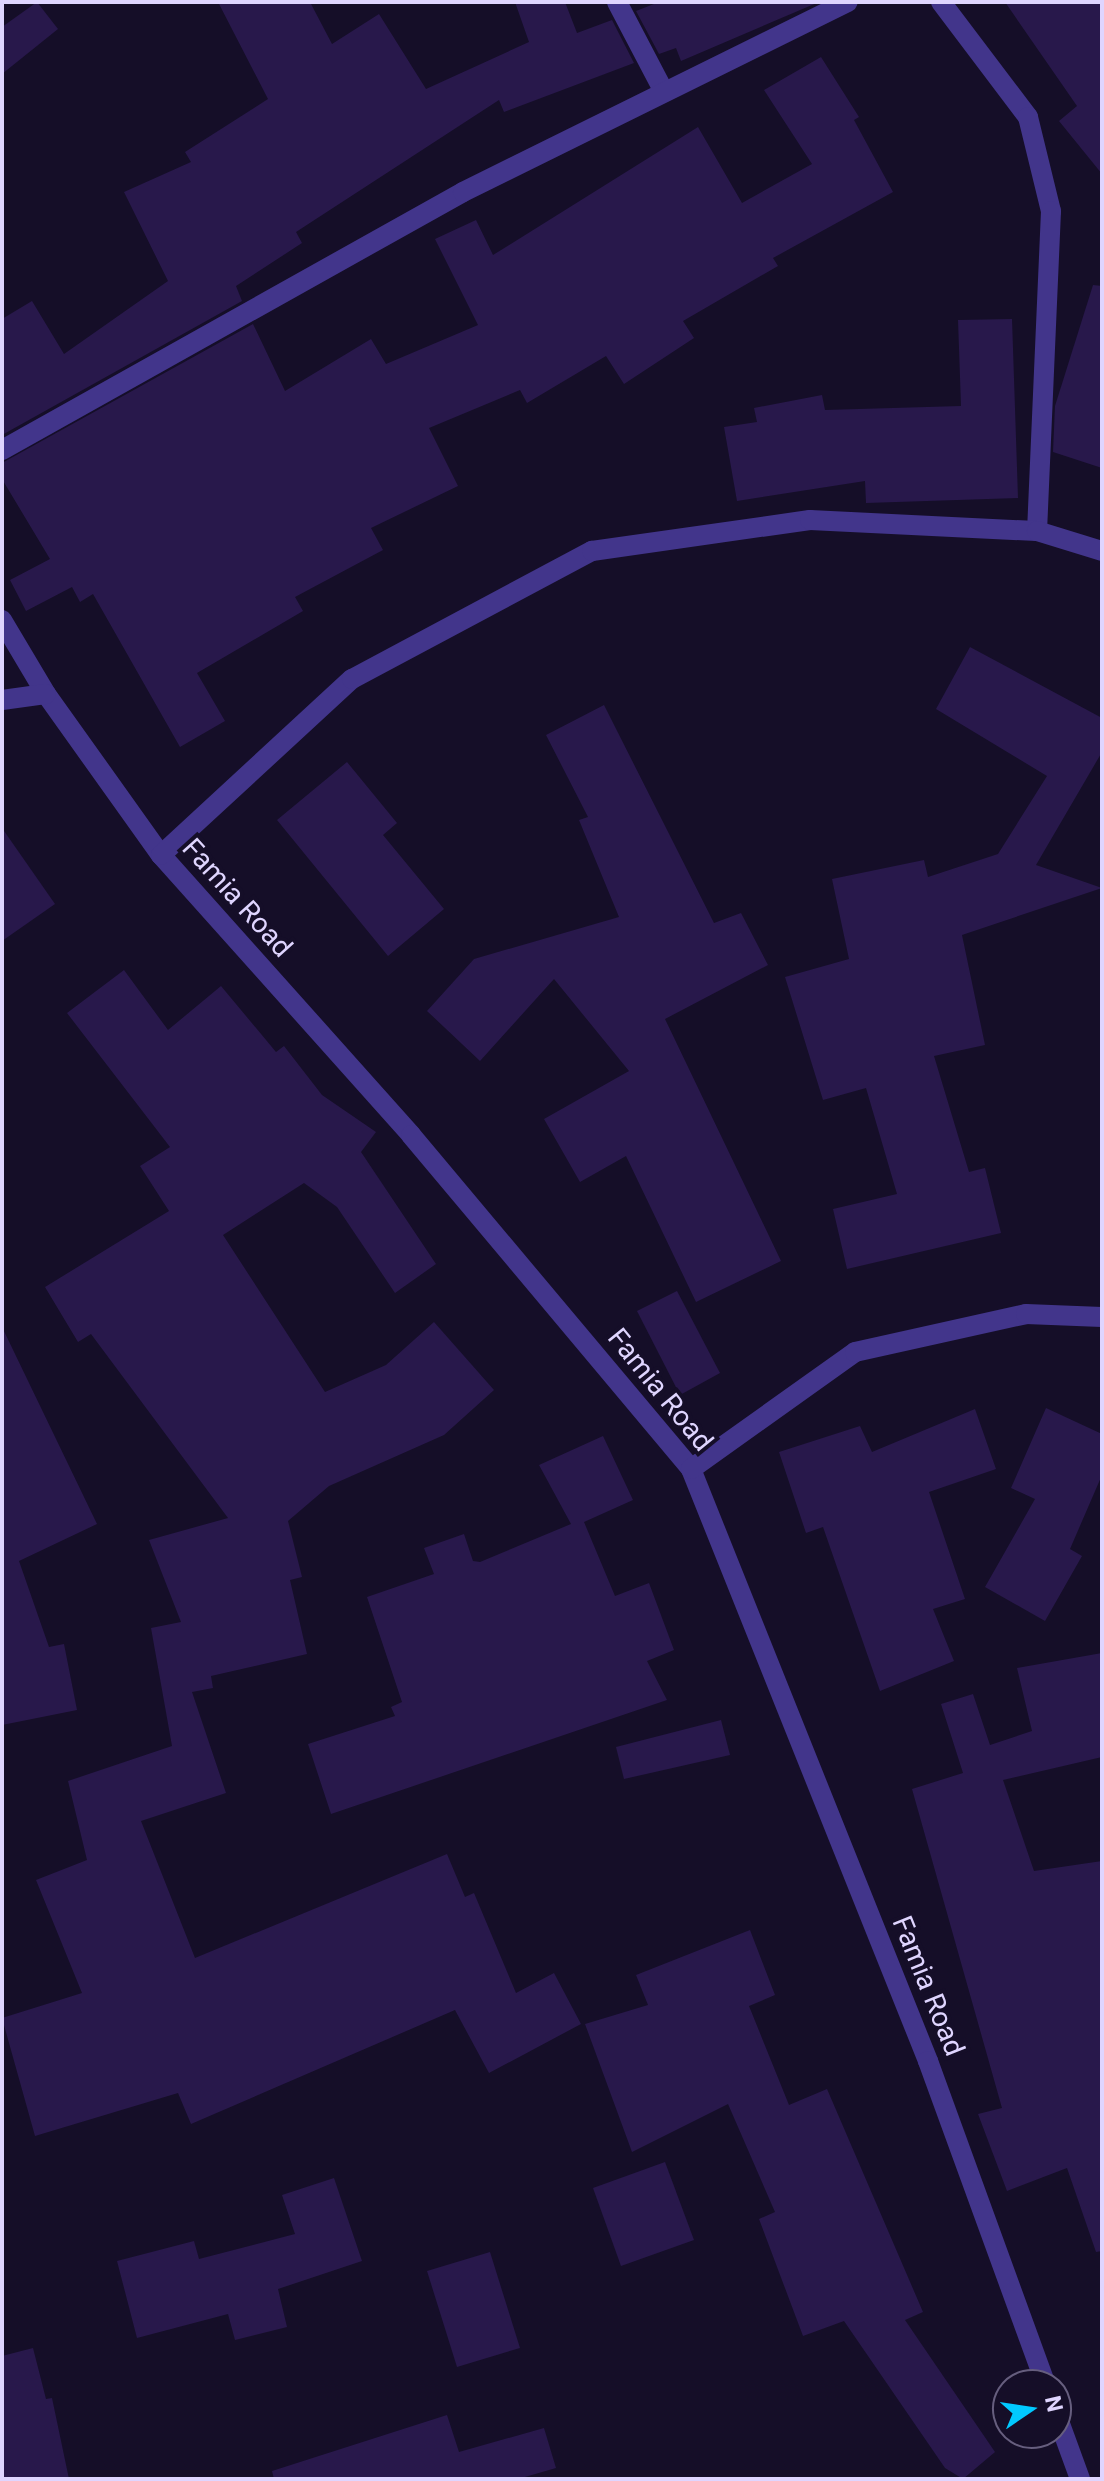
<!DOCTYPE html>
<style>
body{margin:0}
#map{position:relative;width:1104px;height:2481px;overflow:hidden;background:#150e28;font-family:Roboto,sans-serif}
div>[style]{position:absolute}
.building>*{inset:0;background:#28184b}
.minor>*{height:20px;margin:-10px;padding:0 10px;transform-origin:10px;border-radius:10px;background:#42358b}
span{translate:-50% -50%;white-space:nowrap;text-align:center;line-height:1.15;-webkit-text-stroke:8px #150e28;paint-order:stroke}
.street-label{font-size:28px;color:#dfd5ff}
.frame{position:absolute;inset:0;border:4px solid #dfd5ff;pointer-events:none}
.north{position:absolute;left:992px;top:2369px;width:80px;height:80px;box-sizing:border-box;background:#150e28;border:2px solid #665e7e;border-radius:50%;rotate:77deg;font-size:22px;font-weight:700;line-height:32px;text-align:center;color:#dfd5ff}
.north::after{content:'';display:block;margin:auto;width:28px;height:36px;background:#01c9ff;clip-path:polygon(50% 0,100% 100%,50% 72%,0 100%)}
</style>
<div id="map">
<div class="building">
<i style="clip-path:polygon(37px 2px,58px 29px,2px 74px,2px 27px)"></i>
<i style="clip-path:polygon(218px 2px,310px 2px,332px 44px,379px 14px,426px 89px,529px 42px,515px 2px,565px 2px,577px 33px,612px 20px,634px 63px,504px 112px,499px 100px,296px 232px,302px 243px,236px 286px,242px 301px,2px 435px,2px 319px,32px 301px,64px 354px,168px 281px,124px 192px,191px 162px,185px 152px,268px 99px)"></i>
<i style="clip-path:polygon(659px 2px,819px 2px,681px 61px,676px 48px,659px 54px,636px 11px)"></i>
<i style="clip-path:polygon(1005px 2px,1102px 2px,1102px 174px,1059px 121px,1077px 106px)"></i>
<i style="clip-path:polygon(821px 57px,859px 117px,854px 120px,893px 192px,773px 258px,778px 266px,683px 321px,694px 338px,624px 384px,606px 356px,527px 403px,520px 390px,429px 428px,458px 486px,371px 528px,383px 550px,295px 597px,303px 611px,197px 673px,225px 721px,180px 747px,93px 594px,80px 602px,72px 587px,26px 611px,10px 580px,50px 559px,2px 479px,2px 463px,253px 324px,285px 391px,371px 339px,386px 364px,478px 325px,435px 239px,476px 220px,493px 255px,698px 127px,742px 203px,812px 164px,764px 90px)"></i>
<i style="clip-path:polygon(1093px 285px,1102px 286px,1102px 468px,1053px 452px,1055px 406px)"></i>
<i style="clip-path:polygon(1012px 319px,1018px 498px,866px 503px,865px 481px,737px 501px,724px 427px,757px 422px,754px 408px,822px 395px,825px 410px,961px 406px,958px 320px)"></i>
<i style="clip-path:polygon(970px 647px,1102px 718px,1102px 752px,1036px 865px,1102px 888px,962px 935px,985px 1045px,934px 1056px,969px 1172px,985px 1168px,1001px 1233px,847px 1269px,833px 1209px,897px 1194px,866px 1088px,823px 1100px,785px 977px,849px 959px,832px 879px,924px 860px,928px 877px,998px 854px,1047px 776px,936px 709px)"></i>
<i style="clip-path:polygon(604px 705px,714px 923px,741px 913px,768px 965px,665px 1019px,781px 1261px,696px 1302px,626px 1156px,580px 1182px,544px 1119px,629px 1071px,554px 979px,480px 1061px,427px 1011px,474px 959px,619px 917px,579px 820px,588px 817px,546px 735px)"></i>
<i style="clip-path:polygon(347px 762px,397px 823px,383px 835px,444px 909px,388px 956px,277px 820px)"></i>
<i style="clip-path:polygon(2px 828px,55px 904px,2px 941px)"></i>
<i style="clip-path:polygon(124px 970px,168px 1030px,221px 986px,276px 1052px,284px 1046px,322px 1095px,376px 1132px,361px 1152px,436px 1264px,395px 1293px,337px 1207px,304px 1183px,223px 1235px,325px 1392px,386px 1365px,434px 1322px,494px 1390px,444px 1435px,329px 1486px,288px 1521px,302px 1577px,290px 1580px,307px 1654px,211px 1676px,213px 1688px,192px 1692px,226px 1793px,141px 1821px,195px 1958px,447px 1854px,465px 1897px,474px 1893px,516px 1993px,554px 1973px,581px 2024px,489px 2073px,455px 2010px,191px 2124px,178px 2093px,35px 2136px,2px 2018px,82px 1993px,36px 1880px,87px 1860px,68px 1781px,172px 1746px,151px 1628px,181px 1622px,149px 1540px,228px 1518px,91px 1334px,78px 1342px,45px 1287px,169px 1211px,140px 1166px,170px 1147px,67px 1013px)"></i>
<i style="clip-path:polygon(677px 1291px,720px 1373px,680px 1395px,637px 1311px)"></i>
<i style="clip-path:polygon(2px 1327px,97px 1524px,19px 1561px,49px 1647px,64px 1644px,77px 1710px,2px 1725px)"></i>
<i style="clip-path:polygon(1046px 1408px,1102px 1434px,1102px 1475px,1070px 1549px,1082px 1556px,1045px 1621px,985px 1587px,1035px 1499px,1011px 1488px)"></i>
<i style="clip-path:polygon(975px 1409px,996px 1469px,929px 1492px,965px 1599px,933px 1609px,954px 1661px,880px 1691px,823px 1527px,806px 1533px,779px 1452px,860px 1426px,872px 1452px)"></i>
<i style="clip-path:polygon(603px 1436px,633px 1500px,584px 1522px,615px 1596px,649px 1583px,674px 1650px,647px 1661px,667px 1700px,331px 1814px,308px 1744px,395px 1716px,391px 1707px,402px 1702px,367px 1597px,434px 1574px,424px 1548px,464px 1534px,473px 1561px,480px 1562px,571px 1524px,539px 1465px)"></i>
<i style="clip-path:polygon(1102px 1653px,1102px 1757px,1003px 1780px,1034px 1871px,1102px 1861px,1102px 2251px,1096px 2252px,1067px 2168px,1007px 2191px,978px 2114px,1002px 2108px,912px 1789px,963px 1773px,941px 1704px,973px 1694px,990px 1745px,1032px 1731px,1017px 1668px)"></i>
<i style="clip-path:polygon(721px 1720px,730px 1755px,624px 1779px,616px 1747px)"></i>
<i style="clip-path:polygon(750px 1930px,775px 1995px,749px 2006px,789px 2105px,827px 2089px,923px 2312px,905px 2320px,995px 2452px,963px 2479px,945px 2468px,844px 2321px,803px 2336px,759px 2219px,775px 2212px,728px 2104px,632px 2152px,585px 2024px,648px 2005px,636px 1975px)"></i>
<i style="clip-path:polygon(665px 2162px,694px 2240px,621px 2266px,593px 2188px)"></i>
<i style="clip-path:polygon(334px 2178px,362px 2261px,278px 2289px,287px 2327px,235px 2340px,228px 2314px,137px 2338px,117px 2261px,194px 2241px,199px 2259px,295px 2234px,282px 2195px)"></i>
<i style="clip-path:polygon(490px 2252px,520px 2348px,457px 2367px,427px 2271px)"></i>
<i style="clip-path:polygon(33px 2348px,46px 2399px,52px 2398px,69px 2479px,2px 2479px,2px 2356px)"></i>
<i style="clip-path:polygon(447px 2415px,459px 2452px,544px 2428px,556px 2468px,518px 2479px,274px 2479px,272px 2471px)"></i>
</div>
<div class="minor">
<i style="left:617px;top:2px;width:99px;rotate:62.4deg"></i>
<i style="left:941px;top:2px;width:144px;rotate:52.9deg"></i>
<i style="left:1028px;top:117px;width:97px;rotate:76.3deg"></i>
<i style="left:1051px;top:211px;width:320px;rotate:92.5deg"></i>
<i style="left:2px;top:450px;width:528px;rotate:-29.23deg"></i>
<i style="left:463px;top:192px;width:429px;rotate:-26.3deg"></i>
<i style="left:2px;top:620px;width:86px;rotate:59.3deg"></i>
<i style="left:46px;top:694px;width:198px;rotate:54.5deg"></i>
<i style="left:161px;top:855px;width:375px;rotate:48.2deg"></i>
<i style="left:411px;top:1135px;width:436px;rotate:50deg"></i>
<i style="left:691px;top:1469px;width:638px;rotate:68.18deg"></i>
<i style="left:928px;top:2061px;width:345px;rotate:70deg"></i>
<i style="left:2px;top:700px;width:44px;rotate:-7.8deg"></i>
<i style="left:161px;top:855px;width:260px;rotate:-42.7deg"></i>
<i style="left:352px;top:679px;width:272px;rotate:-28.1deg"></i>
<i style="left:592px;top:551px;width:220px;rotate:-8.1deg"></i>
<i style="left:810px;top:520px;width:227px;rotate:2.8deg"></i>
<i style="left:1037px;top:531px;width:68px;rotate:17.1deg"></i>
<i style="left:691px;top:1469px;width:201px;rotate:-35.5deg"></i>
<i style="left:855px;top:1352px;width:175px;rotate:-12.5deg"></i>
<i style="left:1026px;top:1314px;width:76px;rotate:2.3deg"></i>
<i style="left:1056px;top:2413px;width:70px;rotate:70deg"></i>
</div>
<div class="street-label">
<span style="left:237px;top:898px;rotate:48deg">Famia Road</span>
<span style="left:660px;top:1390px;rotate:51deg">Famia Road</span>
<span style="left:928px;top:1986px;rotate:68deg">Famia Road</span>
</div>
<div class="frame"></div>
<div class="north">N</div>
</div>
